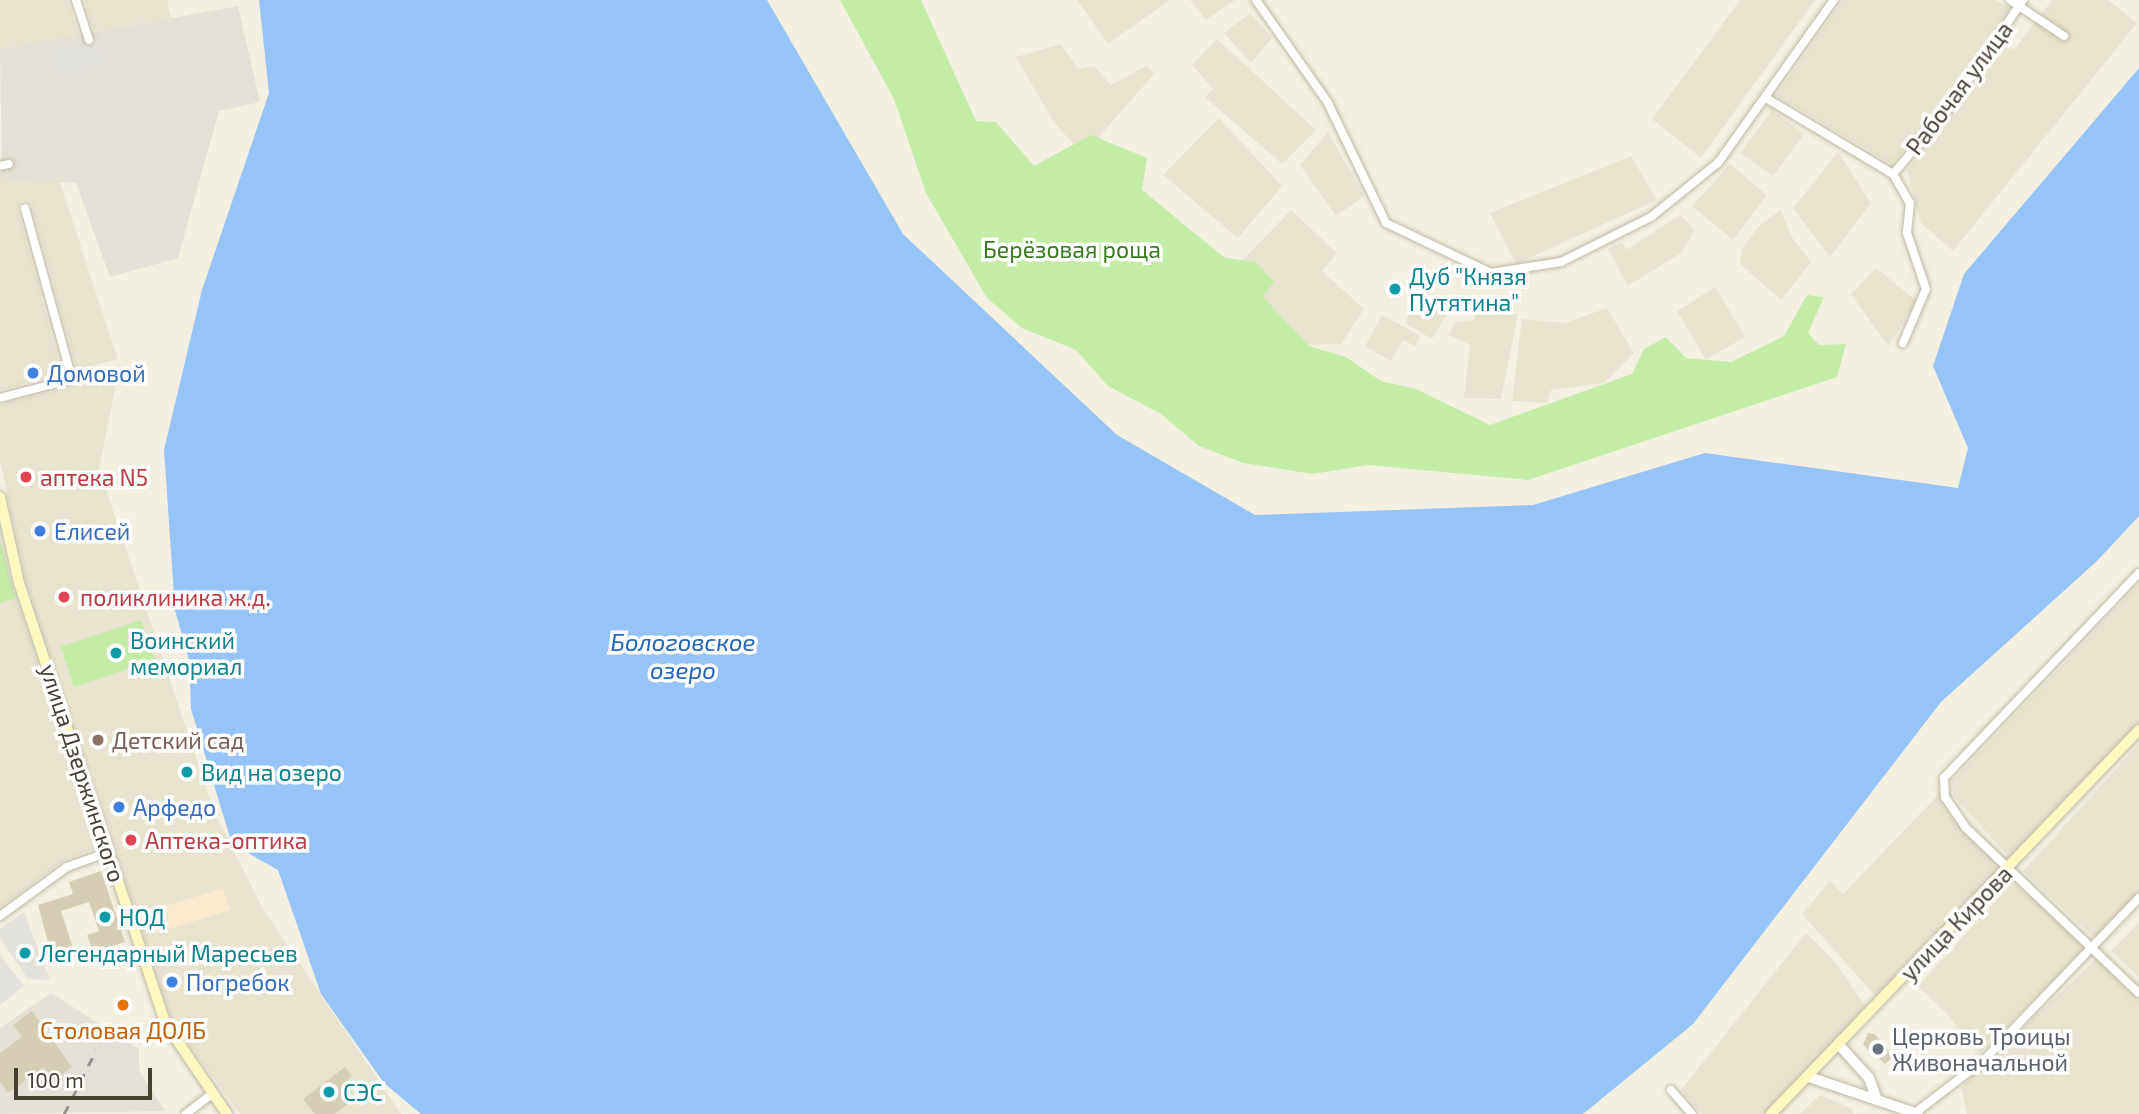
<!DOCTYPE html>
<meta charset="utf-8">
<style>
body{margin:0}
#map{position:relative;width:2139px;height:1114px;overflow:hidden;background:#f3f0e2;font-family:"Exo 2",sans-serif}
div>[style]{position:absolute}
.residential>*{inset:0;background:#e8e3cf}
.commercial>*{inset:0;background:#f8eaca}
.industrial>*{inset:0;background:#e5e0d7}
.green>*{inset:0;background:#c4eca6}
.parking>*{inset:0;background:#e3e1db}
.water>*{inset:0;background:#97c4f7}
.building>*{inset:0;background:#d5cdb6}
.roads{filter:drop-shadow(0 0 2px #bfb9a4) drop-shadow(0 0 2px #bfb9a4)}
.minor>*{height:8px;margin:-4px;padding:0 4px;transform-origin:4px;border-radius:4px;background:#fff}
.tertiary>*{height:10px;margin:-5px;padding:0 5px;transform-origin:5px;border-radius:5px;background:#fff}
.secondary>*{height:10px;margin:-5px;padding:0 5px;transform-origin:5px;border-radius:5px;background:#fff8c0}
.rail>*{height:2.5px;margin-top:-1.25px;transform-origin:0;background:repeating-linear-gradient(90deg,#949494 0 9px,transparent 0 18px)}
.dots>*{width:19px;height:19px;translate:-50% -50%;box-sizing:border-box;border:4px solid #fff;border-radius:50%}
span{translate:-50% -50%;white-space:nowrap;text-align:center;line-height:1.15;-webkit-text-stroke:7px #fff;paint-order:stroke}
.street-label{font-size:23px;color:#454032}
.park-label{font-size:23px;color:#377c20}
.culture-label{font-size:23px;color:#0d838f}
.left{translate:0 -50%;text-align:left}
.shop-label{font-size:23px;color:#366cbe}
.health-label{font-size:23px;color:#be3a42}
.education-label{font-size:23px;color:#785e54}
.food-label{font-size:23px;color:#c56008}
.worship-label{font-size:23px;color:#5b616d}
.water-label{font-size:24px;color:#2267ba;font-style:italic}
.scale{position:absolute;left:14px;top:1068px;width:138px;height:32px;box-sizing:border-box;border:4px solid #454032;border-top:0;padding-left:9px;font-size:21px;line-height:24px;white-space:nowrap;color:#454032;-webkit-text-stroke:5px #fff;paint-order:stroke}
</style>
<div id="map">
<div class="residential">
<i style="clip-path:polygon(0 0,68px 0,79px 35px,0 51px)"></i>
<i style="clip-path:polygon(84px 0,167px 0,171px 18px,94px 32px)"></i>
<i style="clip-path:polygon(1077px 0,1170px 0,1108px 44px)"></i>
<i style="clip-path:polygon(1190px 0,1235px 0,1206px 20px)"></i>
<i style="clip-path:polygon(1740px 0,1815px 0,1701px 158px,1652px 119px)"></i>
<i style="clip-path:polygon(1843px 0,1996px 0,2009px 8px,1947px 99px,1892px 164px,1776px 95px)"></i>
<i style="clip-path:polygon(2052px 0,2108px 0,2137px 23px,1953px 251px,1921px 223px,1907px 170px,2005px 44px,2014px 50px)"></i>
<i style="clip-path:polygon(1250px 13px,1272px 38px,1251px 63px,1224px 33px)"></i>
<i style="clip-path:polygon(1217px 39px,1316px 130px,1282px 164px,1205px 97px,1213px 89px,1192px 65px)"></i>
<i style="clip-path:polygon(1061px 44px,1078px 69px,1094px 66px,1111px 85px,1147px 65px,1154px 74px,1083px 155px,1053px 121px,1016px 57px)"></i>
<i style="clip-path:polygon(1772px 110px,1804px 134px,1773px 176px,1740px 153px)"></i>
<i style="clip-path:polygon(1219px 118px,1282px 186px,1238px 238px,1163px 175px)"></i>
<i style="clip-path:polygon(1328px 132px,1364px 196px,1336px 216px,1300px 165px)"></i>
<i style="clip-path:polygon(1838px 152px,1871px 203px,1830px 257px,1793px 208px)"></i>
<i style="clip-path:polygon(1631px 156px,1657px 200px,1516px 264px,1490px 213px)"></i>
<i style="clip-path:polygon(53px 162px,118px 359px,77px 370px,32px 206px,23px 201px,18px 210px,62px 374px,0 390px,0 173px)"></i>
<i style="clip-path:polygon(1730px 164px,1767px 195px,1733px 240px,1692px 206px)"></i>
<i style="clip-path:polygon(1291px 210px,1337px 253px,1322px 271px,1364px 309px,1341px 344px,1298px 345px,1231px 272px)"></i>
<i style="clip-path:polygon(1781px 210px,1791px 236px,1811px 262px,1781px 300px,1740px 264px,1742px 249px,1758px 227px)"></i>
<i style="clip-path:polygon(1680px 215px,1695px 230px,1681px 253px,1628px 286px,1608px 249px,1622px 242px,1626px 250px)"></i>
<i style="clip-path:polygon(1876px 268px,1917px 301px,1888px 346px,1851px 294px)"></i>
<i style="clip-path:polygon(1715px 287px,1745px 337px,1706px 360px,1677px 311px)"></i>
<i style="clip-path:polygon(1436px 296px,1452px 305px,1432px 339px,1405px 323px,1411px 311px,1423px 318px)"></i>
<i style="clip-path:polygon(1479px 305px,1518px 314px,1501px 399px,1464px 398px,1470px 345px,1449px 335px,1455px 322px,1474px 320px)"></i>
<i style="clip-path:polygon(1607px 308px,1634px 353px,1604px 383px,1551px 390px,1547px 403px,1512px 401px,1522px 319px,1565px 323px)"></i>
<i style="clip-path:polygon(1382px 315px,1421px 336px,1415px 346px,1403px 340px,1391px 361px,1365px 346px)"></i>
<i style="clip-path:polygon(118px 375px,99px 469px,214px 811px,263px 909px,401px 1114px,240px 1114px,172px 1021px,26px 581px,0 460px,0 405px)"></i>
<i style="clip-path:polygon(0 534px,12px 585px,99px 847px,63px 861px,0 907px)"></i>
<i style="clip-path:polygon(2139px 584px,2139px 722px,2013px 861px,1954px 797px,1952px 781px)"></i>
<i style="clip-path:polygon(2139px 744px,2139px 894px,2095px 938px,2023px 871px)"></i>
<i style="clip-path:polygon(1939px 794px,1942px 805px,2003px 871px,1878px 999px,1802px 914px,1830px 881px,1843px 894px)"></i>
<i style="clip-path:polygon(2013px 882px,2088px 947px,1978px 1055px,1950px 1017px,1918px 986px)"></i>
<i style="clip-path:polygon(2139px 922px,2139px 977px,2111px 951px)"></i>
<i style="clip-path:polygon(1806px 933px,1835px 962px,1868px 1010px,1765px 1114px,1702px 1114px,1681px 1090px)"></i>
<i style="clip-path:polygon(2097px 958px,2139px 998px,2139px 1114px,1967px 1114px,1961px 1087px)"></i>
<i style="clip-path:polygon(1820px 1095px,1853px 1109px,1853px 1114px,1800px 1114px)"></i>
</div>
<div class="commercial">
<i style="clip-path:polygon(223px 888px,230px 910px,157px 933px,150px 911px)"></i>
</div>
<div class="industrial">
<i style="clip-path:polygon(238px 6px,260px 102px,219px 111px,178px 258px,110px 277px,76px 183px,2px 180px,0 49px)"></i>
<i style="clip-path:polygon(51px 993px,139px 1049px,139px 1070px,165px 1111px,0 1114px,0 1028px)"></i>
</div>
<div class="green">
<i style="clip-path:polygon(840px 0,921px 0,976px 121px,996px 122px,1034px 166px,1091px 135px,1147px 158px,1142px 190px,1225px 258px,1256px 262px,1274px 282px,1263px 297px,1309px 346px,1346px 357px,1381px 381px,1416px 389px,1490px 425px,1632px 374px,1644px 349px,1666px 337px,1686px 358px,1731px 362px,1784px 336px,1807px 295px,1824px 297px,1808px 333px,1819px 345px,1846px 344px,1837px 377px,1528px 480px,1368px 465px,1313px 474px,1243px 463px,1199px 446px,1161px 414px,1108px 386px,1076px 350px,1022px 328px,987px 298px,926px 193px,894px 99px)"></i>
<i style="clip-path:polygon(0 539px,15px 598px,0 603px)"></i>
<i style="clip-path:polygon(141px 620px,155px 660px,74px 687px,61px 647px)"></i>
</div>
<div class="parking">
<i style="clip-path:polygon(99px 38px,106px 66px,58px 78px,51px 50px)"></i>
<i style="clip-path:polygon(24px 912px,50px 980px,28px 979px,0 938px,0 929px)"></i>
<i style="clip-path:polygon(0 955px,24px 986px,0 1005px)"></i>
</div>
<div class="water">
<i style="clip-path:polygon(259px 0,767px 0,903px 234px,1117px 435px,1255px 515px,1533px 505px,1705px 453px,1958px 488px,1968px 448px,1933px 366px,1964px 274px,2139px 68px,2139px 516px,2097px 561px,1941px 702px,1693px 1024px,1583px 1114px,421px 1114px,384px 1083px,321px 994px,278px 870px,232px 844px,191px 709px,189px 660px,175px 610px,164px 450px,202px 290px,269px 93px)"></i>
</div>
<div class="building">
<i style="clip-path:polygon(101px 871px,125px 942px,93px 952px,87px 935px,99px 931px,89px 902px,61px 911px,76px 957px,54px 964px,38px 905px,73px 894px,69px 882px)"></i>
<i style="clip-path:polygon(32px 1011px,72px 1067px,54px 1080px,44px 1067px,8px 1093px,0 1082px,0 1053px,22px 1037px,13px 1025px)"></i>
<i style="clip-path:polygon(1868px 1033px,1875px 1034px,1894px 1056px,1885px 1064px,1863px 1045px)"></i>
<i style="clip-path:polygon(345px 1067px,352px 1076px,341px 1085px,353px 1100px,335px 1114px,315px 1114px,303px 1099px)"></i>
</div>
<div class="roads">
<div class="minor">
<i style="left:76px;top:0;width:42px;rotate:72deg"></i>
<i style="left:1256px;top:0;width:126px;rotate:55deg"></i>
<i style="left:1328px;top:103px;width:133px;rotate:64.2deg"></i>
<i style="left:1386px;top:223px;width:116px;rotate:25.5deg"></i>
<i style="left:1491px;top:273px;width:71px;rotate:-8.9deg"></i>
<i style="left:1561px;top:262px;width:101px;rotate:-26.6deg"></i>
<i style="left:1651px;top:217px;width:86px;rotate:-38.9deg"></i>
<i style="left:1718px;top:163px;width:200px;rotate:-54.6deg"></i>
<i style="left:2010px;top:0;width:65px;rotate:33.7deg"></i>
<i style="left:1766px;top:98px;width:148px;rotate:30.9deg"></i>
<i style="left:1893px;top:174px;width:34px;rotate:60deg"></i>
<i style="left:1910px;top:203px;width:30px;rotate:96deg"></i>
<i style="left:1907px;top:233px;width:59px;rotate:71.3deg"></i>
<i style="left:1926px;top:289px;width:59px;rotate:113.1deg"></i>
<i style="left:0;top:166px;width:9px;rotate:-13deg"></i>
<i style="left:1893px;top:174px;width:93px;rotate:-49.8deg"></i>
<i style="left:1953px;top:103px;width:125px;rotate:-55.8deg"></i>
<i style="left:0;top:398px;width:74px;rotate:-14.8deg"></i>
<i style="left:72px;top:379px;width:177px;rotate:-105.4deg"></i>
<i style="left:2139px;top:573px;width:283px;rotate:133.6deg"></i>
<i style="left:1944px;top:778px;width:19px;rotate:87deg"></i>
<i style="left:1945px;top:797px;width:36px;rotate:56deg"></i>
<i style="left:1965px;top:827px;width:240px;rotate:43.7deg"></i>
<i style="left:0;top:916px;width:83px;rotate:-36.2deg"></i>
<i style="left:67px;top:867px;width:45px;rotate:-19.7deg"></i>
<i style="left:1671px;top:1090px;width:32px;rotate:49deg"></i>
<i style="left:1915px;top:1113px;width:88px;rotate:-37.6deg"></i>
<i style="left:1985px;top:1059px;width:223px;rotate:-46.3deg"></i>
<i style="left:186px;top:1114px;width:34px;rotate:-38deg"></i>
</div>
<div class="tertiary">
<i style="left:1840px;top:1046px;width:43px;rotate:47.8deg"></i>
<i style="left:1869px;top:1078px;width:20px;rotate:70deg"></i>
<i style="left:1809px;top:1077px;width:115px;rotate:18.7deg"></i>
</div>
<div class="secondary">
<i style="left:0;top:497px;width:88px;rotate:77.5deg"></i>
<i style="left:19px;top:583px;width:465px;rotate:71.6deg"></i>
<i style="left:166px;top:1024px;width:109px;rotate:55.9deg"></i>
<i style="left:1771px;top:1114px;width:532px;rotate:-46.22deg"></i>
</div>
</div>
<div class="rail">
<i style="left:64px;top:1114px;width:72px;rotate:-63.4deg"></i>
</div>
<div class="dots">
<i style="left:1395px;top:289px;background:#0f9aa8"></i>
<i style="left:33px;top:373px;background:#3f7fe0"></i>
<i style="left:26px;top:477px;background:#e0444e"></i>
<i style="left:40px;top:531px;background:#3f7fe0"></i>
<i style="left:64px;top:597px;background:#e0444e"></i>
<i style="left:116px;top:653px;background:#0f9aa8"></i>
<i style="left:98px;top:740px;background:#8d6e63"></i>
<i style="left:187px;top:772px;background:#0f9aa8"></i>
<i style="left:119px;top:807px;background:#3f7fe0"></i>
<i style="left:131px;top:840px;background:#e0444e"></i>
<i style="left:105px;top:917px;background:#0f9aa8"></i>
<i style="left:25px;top:953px;background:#0f9aa8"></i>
<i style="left:172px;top:982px;background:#3f7fe0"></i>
<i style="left:123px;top:1005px;background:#e8710a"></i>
<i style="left:1878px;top:1049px;background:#6b7280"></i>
<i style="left:329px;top:1092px;background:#0f9aa8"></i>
</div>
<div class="street-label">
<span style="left:1959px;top:88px;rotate:-53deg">Рабочая улица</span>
<span style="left:83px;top:773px;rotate:72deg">улица Дзержинского</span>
<span style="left:1956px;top:923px;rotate:-46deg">улица Кирова</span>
</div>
<div class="park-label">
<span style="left:1072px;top:249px">Берёзовая роща</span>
</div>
<div class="culture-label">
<span class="left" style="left:1409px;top:289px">Дуб "Князя<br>Путятина"</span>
<span class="left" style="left:130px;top:653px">Воинский<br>мемориал</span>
<span class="left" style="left:201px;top:772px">Вид на озеро</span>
<span class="left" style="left:119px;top:917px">НОД</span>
<span class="left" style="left:39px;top:953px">Легендарный Маресьев</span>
<span class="left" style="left:343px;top:1092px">СЭС</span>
</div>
<div class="shop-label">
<span class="left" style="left:47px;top:373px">Домовой</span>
<span class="left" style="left:54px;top:531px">Елисей</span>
<span class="left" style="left:133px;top:807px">Арфедо</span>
<span class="left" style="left:186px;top:982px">Погребок</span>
</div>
<div class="health-label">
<span class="left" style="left:40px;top:477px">аптека N5</span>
<span class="left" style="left:80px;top:597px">поликлиника ж.д.</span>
<span class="left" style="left:145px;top:840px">Аптека-оптика</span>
</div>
<div class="education-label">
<span class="left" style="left:112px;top:740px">Детский сад</span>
</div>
<div class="food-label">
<span style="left:123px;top:1030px">Столовая ДОЛБ</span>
</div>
<div class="worship-label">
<span class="left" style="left:1892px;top:1049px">Церковь Троицы<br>Живоначальной</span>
</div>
<div class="water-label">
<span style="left:683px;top:656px">Бологовское<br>озеро</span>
</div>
<div class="scale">100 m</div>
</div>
